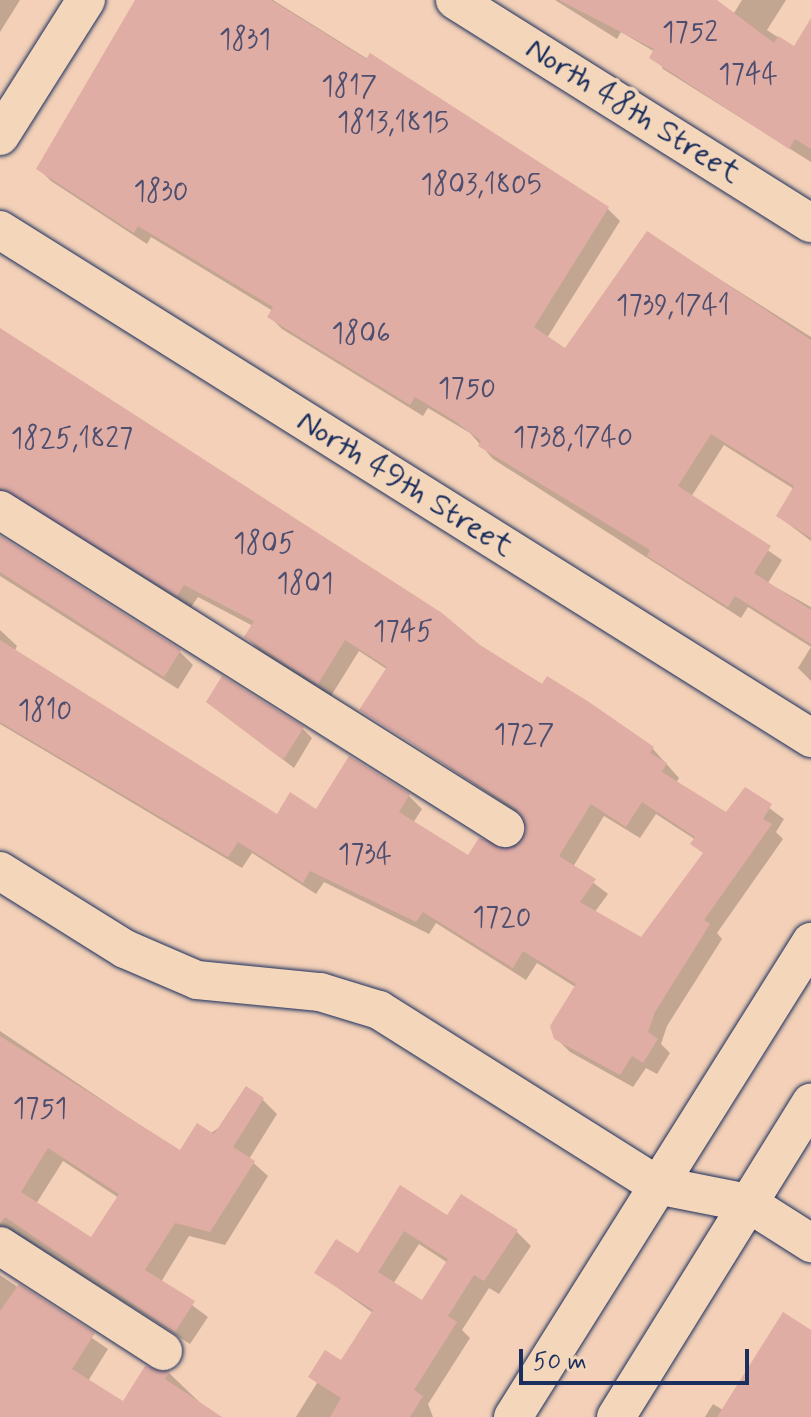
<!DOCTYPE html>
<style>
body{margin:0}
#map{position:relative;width:811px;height:1417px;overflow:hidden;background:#f3d0b7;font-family:Mynerve,sans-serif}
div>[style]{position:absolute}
.shadow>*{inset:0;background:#0003}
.building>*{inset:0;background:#e0ada4}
.roads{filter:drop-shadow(0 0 2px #1b2f5e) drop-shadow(0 0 2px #1b2f5e)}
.minor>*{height:38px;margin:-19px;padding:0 19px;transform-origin:19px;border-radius:19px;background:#f4d6ba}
span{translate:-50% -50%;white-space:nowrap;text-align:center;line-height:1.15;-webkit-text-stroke:8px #f4d6ba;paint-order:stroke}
.number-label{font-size:28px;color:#4c4e70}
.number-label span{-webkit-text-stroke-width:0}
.street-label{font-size:32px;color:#1b2f5e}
.scale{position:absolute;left:519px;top:1349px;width:230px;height:36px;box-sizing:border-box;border:4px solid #1b2f5e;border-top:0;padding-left:10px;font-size:24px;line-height:28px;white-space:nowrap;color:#1b2f5e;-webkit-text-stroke:6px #f4d6ba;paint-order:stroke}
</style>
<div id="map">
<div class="shadow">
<i style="clip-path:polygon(0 0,20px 0,0 32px)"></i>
<i style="clip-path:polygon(139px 0,273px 0,608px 209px,620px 221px,547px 338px,565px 351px,648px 234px,811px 337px,811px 541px,778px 516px,794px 489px,724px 445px,691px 497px,782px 560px,768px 583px,811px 607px,811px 647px,748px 607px,741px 618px,493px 459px,470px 433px,428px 408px,423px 416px,282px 329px,270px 317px,273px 311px,151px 237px,147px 244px,51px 181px,38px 168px)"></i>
<i style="clip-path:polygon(555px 0,713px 0,734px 13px,742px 0,786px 0,767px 30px,794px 48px,811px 22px,811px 162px,663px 69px,655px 52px,621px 32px,617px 39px)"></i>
<i style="clip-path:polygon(evenodd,0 336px,479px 647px,653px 749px,679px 778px,676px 783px,726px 815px,745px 790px,784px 819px,776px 832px,783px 839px,717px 933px,722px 939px,667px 1026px,661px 1044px,670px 1053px,657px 1074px,646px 1068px,633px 1087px,570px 1052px,556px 1038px,577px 988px,537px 963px,526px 980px,436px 923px,429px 934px,324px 882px,316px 894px,252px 853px,242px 868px,0 724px,0 630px,17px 646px,14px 652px,278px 816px,317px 812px,350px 759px,409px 796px,422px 809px,413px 823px,469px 858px,526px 840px,527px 819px,362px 710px,388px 670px,359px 651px,331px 696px,259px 650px,246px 637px,253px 626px,198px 597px,191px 607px,27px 504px,0 507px,0 336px,656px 814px,696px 840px,704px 855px,641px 940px,594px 913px,608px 894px,573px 867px,604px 816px,640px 838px,656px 814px)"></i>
<i style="clip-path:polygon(0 538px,180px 652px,193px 665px,178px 689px,0 576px)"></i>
<i style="clip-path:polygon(811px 647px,811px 681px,798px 668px)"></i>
<i style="clip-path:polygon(208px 702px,303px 729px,312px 738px,294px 768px)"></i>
<i style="clip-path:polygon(evenodd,0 1031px,181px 1153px,262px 1099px,277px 1114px,249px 1159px,268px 1176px,225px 1245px,189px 1236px,161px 1282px,208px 1317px,190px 1344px,28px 1241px,0 1245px,0 1031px,63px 1161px,119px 1198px,92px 1240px,36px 1204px,63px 1161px)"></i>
<i style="clip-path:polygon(evenodd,401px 1188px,448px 1218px,516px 1231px,531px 1246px,499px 1294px,489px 1288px,462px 1330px,470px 1338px,428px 1404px,433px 1417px,296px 1417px,317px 1383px,311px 1377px,342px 1363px,373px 1313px,317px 1273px,359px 1255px,401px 1188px,419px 1244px,448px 1263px,423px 1303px,393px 1284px,419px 1244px)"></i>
<i style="clip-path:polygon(0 1275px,108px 1349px,88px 1381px,124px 1404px,146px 1368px,169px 1373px,215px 1417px,0 1417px)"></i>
<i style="clip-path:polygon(811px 1333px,811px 1417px,705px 1417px,713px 1404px,723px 1410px)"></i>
</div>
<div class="building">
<i style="clip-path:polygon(135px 0,271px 0,366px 59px,370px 53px,609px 207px,534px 327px,565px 348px,647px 231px,811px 340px,811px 538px,776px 516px,794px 486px,711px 434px,678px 486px,771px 546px,754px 573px,811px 610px,811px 644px,735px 596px,728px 607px,647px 556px,650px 550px,478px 446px,481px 441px,455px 421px,415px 397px,410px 405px,267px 317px,273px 307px,138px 226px,134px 233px,36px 169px)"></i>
<i style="clip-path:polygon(559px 0,717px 0,774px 43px,778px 36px,794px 46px,811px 18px,811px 149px,795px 139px,789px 149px,649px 58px,654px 49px)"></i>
<i style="clip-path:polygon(evenodd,0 328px,442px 613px,480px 645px,542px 684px,547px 676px,589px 702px,654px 747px,650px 753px,667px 763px,662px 772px,726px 812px,745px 787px,772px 804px,763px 819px,772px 824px,704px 920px,710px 924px,655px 1012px,648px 1032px,658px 1039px,643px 1063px,632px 1056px,620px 1075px,554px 1039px,550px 1026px,576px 984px,523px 951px,513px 968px,423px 912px,416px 922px,310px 871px,303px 883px,238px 842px,228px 857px,0 722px,0 640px,277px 814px,290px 792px,316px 809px,349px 756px,410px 794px,399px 812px,468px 855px,479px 838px,515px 848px,527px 830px,517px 809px,359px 710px,387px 667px,345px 640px,318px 684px,244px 637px,254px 621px,184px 585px,177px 596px,0 488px,0 328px,642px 802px,695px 837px,690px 844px,703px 853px,641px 937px,580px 902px,596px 879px,559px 856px,591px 804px,626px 827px,642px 802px)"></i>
<i style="clip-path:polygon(0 536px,181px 650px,164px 677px,0 572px)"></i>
<i style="clip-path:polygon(222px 676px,304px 727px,283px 760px,206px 702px)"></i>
<i style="clip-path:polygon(evenodd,0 1036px,180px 1150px,197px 1123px,214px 1134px,246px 1086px,264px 1098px,233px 1147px,255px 1161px,210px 1232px,175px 1223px,145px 1270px,195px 1301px,175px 1332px,5px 1217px,0 1224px,0 1036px,48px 1148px,119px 1194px,91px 1237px,21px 1192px,48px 1148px)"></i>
<i style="clip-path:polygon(evenodd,400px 1185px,447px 1215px,461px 1194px,518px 1230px,484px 1281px,474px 1275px,448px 1316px,457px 1322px,414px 1390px,423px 1396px,410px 1417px,330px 1417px,341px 1398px,308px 1377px,325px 1350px,341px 1360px,373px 1310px,314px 1273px,336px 1239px,358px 1253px,400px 1185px,404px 1231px,448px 1259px,422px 1300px,378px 1272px,404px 1231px)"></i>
<i style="clip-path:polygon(19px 1284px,95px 1333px,72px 1369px,123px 1401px,145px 1366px,170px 1371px,165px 1379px,222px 1417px,0 1417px,0 1311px)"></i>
<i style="clip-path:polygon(783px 1312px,811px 1330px,811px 1417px,717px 1417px)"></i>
</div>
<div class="roads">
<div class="minor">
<i style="left:455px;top:0;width:420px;rotate:32.1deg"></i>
<i style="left:0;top:136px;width:161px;rotate:-57.7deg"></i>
<i style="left:0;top:230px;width:957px;rotate:32.06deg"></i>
<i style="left:0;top:510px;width:597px;rotate:32.2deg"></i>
<i style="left:0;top:871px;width:147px;rotate:32deg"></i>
<i style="left:125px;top:949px;width:78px;rotate:23.3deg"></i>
<i style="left:197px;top:980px;width:124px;rotate:5.6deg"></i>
<i style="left:320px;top:992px;width:62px;rotate:17deg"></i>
<i style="left:379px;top:1010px;width:328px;rotate:32.2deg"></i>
<i style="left:657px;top:1185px;width:93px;rotate:11.2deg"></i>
<i style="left:748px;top:1203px;width:75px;rotate:32.4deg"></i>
<i style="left:0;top:1246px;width:194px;rotate:32.8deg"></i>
<i style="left:513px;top:1417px;width:561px;rotate:-57.9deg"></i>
<i style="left:616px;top:1417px;width:370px;rotate:-58.2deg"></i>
</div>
</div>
<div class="number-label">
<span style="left:690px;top:34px">1752</span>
<span style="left:245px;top:41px">1831</span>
<span style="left:748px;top:76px">1744</span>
<span style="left:349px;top:88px">1817</span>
<span style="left:393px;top:124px">1813,1815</span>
<span style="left:481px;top:186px">1803,1805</span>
<span style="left:161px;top:193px">1830</span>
<span style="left:673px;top:307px">1739,1741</span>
<span style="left:361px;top:335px">1806</span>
<span style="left:467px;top:390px">1750</span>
<span style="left:573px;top:439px">1738,1740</span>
<span style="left:72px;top:440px">1825,1827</span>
<span style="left:264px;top:545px">1805</span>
<span style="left:305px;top:585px">1801</span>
<span style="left:403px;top:633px">1745</span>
<span style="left:45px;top:712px">1810</span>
<span style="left:524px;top:736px">1727</span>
<span style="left:365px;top:856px">1734</span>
<span style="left:502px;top:919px">1720</span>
<span style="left:40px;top:1110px">1751</span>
</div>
<div class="street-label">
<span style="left:633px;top:111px;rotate:32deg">North 48th Street</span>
<span style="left:405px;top:484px;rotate:32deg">North 49th Street</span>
</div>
<div class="scale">50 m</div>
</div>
